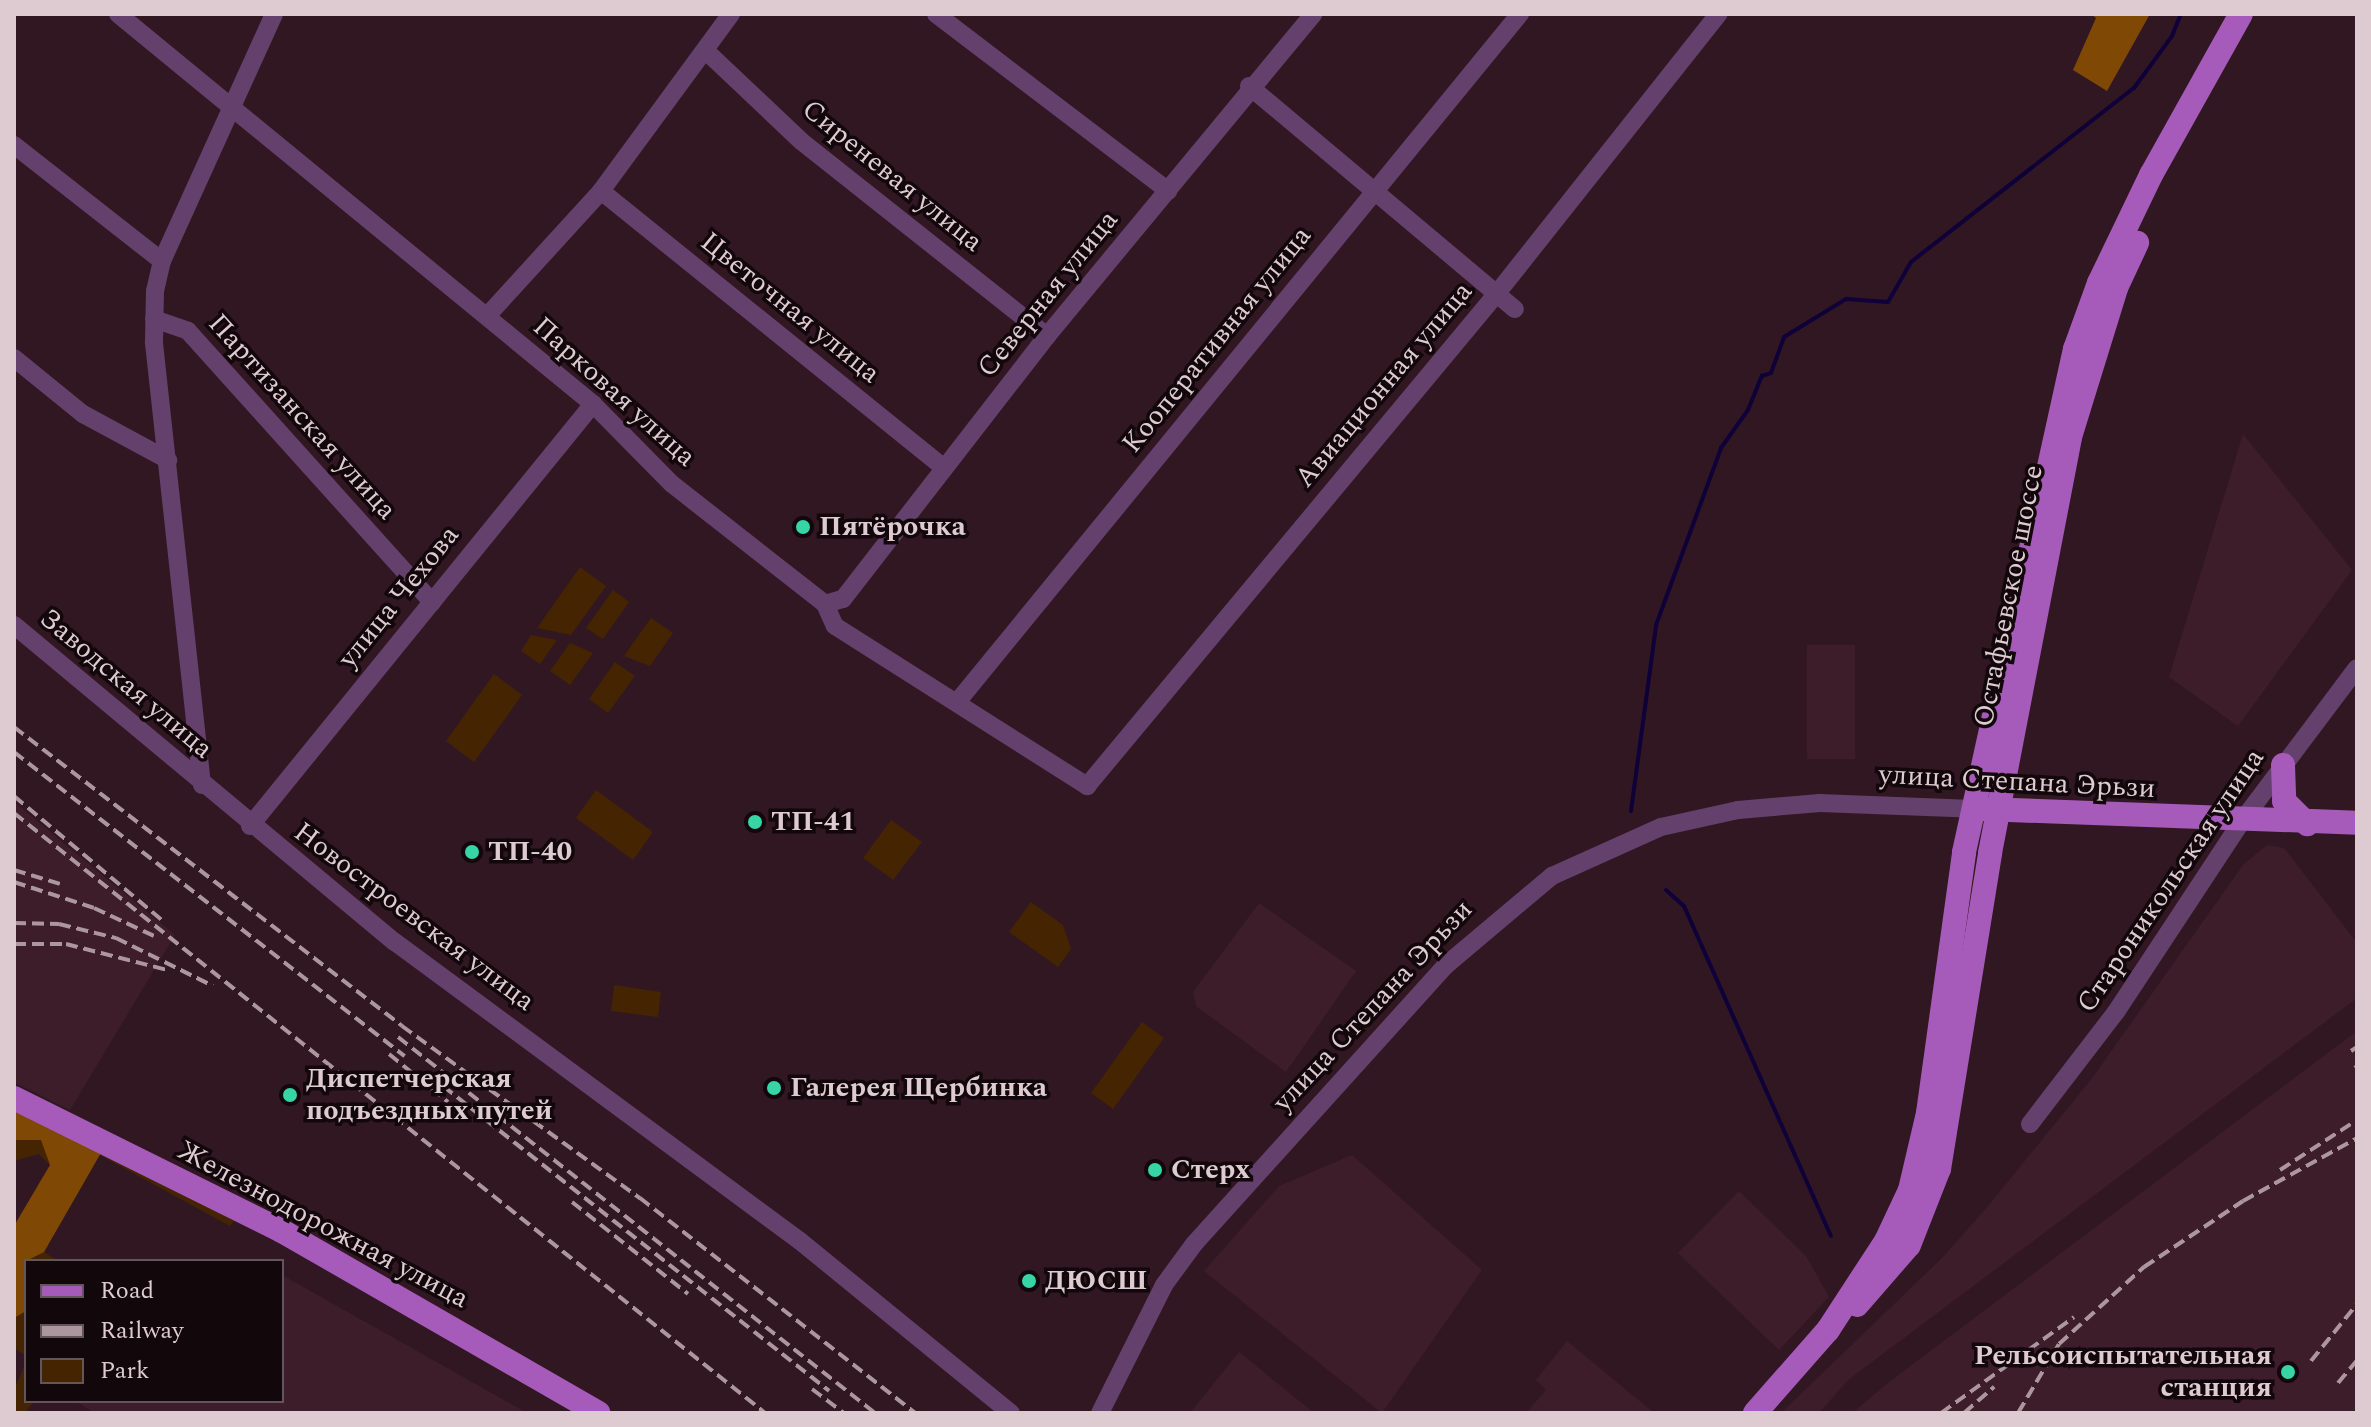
<!DOCTYPE html>
<meta charset="utf-8">
<style>
body{margin:0}
#map{position:relative;width:2371px;height:1427px;overflow:hidden;background:#311722;font-family:Spectral,serif}
div>[style]{position:absolute}
.built>*{inset:0;background:#3e1d2b}
.green>*{inset:0;background:#452501}
.forest>*{inset:0;background:#7f4905}
.stream>*{height:4px;margin:-2px;padding:0 2px;transform-origin:2px;border-radius:2px;background:#0f0039}
.minor>*{height:18px;margin:-9px;padding:0 9px;transform-origin:9px;border-radius:9px;background:#64406d}
.major>*{height:24px;margin:-12px;padding:0 12px;transform-origin:12px;border-radius:12px;background:#a65bba}
.rail>*{height:4px;margin-top:-2px;transform-origin:0;background:repeating-linear-gradient(90deg,#ac979f 0 12px,transparent 0 18px)}
.dots>*{width:22px;height:22px;translate:-50% -50%;box-sizing:border-box;border:4px solid #12070b;border-radius:50%}
span{translate:-50% -50%;white-space:nowrap;text-align:center;line-height:1.15;-webkit-text-stroke:7px #12070b;paint-order:stroke}
.street-label{font-size:28px;color:#decbd2}
.poi-label{font-size:28px;color:#decbd2;font-weight:700}
.left{translate:0 -50%;text-align:left}
.right{translate:-100% -50%;text-align:right}
.frame{position:absolute;inset:0;border:16px solid #decbd2;pointer-events:none}
.legend{position:absolute;left:24px;top:1259px;width:260px;height:144px;box-sizing:border-box;background:#12070b;border:2px solid #64555b;margin:0;padding:10px 14px;list-style:none;font-size:24px;color:#decbd2}
.legend li{display:flex;align-items:center;gap:16px;height:40px}
.legend b{width:40px;border:2px solid #64555b}
</style>
<div id="map">
<div class="built">
<i style="clip-path:polygon(2243px 434px,2352px 570px,2238px 726px,2169px 677px)"></i>
<i style="clip-path:polygon(1807px 645px,1855px 645px,1855px 759px,1807px 759px)"></i>
<i style="clip-path:polygon(14px 802px,175px 935px,70px 1110px,14px 1082px)"></i>
<i style="clip-path:polygon(2267px 845px,2284px 848px,2357px 943px,2357px 998px,1848px 1380px,1819px 1413px,1781px 1413px,1942px 1258px,1989px 1205px,2093px 1077px,2243px 865px)"></i>
<i style="clip-path:polygon(1259px 903px,1356px 971px,1286px 1072px,1196px 1006px,1193px 992px)"></i>
<i style="clip-path:polygon(2357px 1031px,2357px 1413px,1852px 1413px,1889px 1382px)"></i>
<i style="clip-path:polygon(1352px 1155px,1482px 1270px,1382px 1413px,1204px 1271px,1279px 1186px)"></i>
<i style="clip-path:polygon(1739px 1191px,1806px 1256px,1829px 1297px,1779px 1350px,1678px 1253px)"></i>
<i style="clip-path:polygon(282px 1275px,472px 1382px,527px 1413px,95px 1413px,75px 1401px,282px 1401px)"></i>
<i style="clip-path:polygon(1567px 1341px,1654px 1413px,1526px 1413px,1546px 1390px,1536px 1380px)"></i>
<i style="clip-path:polygon(1239px 1352px,1314px 1413px,1190px 1413px)"></i>
</div>
<div class="green">
<i style="clip-path:polygon(580px 567px,606px 586px,571px 635px,537px 628px)"></i>
<i style="clip-path:polygon(613px 590px,629px 602px,603px 639px,586px 628px)"></i>
<i style="clip-path:polygon(651px 618px,673px 633px,650px 666px,624px 656px)"></i>
<i style="clip-path:polygon(531px 635px,557px 640px,540px 664px,521px 651px)"></i>
<i style="clip-path:polygon(570px 643px,593px 653px,570px 685px,550px 671px)"></i>
<i style="clip-path:polygon(615px 662px,635px 676px,608px 713px,589px 699px)"></i>
<i style="clip-path:polygon(494px 674px,522px 695px,474px 762px,446px 741px)"></i>
<i style="clip-path:polygon(596px 790px,653px 832px,633px 860px,576px 818px)"></i>
<i style="clip-path:polygon(891px 820px,922px 842px,893px 880px,863px 858px)"></i>
<i style="clip-path:polygon(1031px 902px,1063px 925px,1071px 949px,1058px 967px,1009px 932px)"></i>
<i style="clip-path:polygon(614px 985px,661px 992px,658px 1017px,611px 1011px)"></i>
<i style="clip-path:polygon(1142px 1022px,1164px 1038px,1113px 1109px,1091px 1093px)"></i>
<i style="clip-path:polygon(14px 1104px,234px 1221px,230px 1226px,100px 1155px,44px 1252px,58px 1261px,26px 1261px,26px 1356px,14px 1348px,14px 1226px,50px 1165px,39px 1154px,14px 1161px)"></i>
<i style="clip-path:polygon(26px 1362px,26px 1401px,34px 1401px,25px 1413px,14px 1413px,14px 1390px)"></i>
</div>
<div class="forest">
<i style="clip-path:polygon(2091px 14px,2150px 14px,2107px 91px,2073px 70px,2096px 18px)"></i>
<i style="clip-path:polygon(14px 1104px,102px 1151px,44px 1252px,26px 1261px,26px 1311px,14px 1318px,14px 1226px,50px 1165px,41px 1140px,14px 1140px)"></i>
</div>
<div class="stream">
<i style="left:1631px;top:811px;width:188px;rotate:-82.3deg"></i>
<i style="left:1656px;top:625px;width:189px;rotate:-69.8deg"></i>
<i style="left:1721px;top:448px;width:47px;rotate:-54.6deg"></i>
<i style="left:1748px;top:410px;width:37px;rotate:-68deg"></i>
<i style="left:1762px;top:376px;width:9px;rotate:-18deg"></i>
<i style="left:1771px;top:373px;width:38px;rotate:-70deg"></i>
<i style="left:1784px;top:337px;width:73px;rotate:-31.5deg"></i>
<i style="left:1846px;top:299px;width:42px;rotate:4.1deg"></i>
<i style="left:1888px;top:302px;width:46px;rotate:-60.1deg"></i>
<i style="left:1911px;top:262px;width:283px;rotate:-38deg"></i>
<i style="left:2134px;top:88px;width:64px;rotate:-53.8deg"></i>
<i style="left:2172px;top:36px;width:24px;rotate:-68deg"></i>
<i style="left:1666px;top:890px;width:24px;rotate:42deg"></i>
<i style="left:1684px;top:906px;width:361px;rotate:66deg"></i>
</div>
<div class="minor">
<i style="left:118px;top:14px;width:615px;rotate:39.39deg"></i>
<i style="left:593px;top:404px;width:112px;rotate:45.4deg"></i>
<i style="left:672px;top:484px;width:194px;rotate:38.1deg"></i>
<i style="left:825px;top:604px;width:24px;rotate:66deg"></i>
<i style="left:835px;top:626px;width:299px;rotate:32.4deg"></i>
<i style="left:1087px;top:786px;width:643px;rotate:-50.24deg"></i>
<i style="left:1498px;top:292px;width:355px;rotate:-51.6deg"></i>
<i style="left:936px;top:14px;width:292px;rotate:37.3deg"></i>
<i style="left:707px;top:52px;width:129px;rotate:43.4deg"></i>
<i style="left:801px;top:141px;width:314px;rotate:38.4deg"></i>
<i style="left:1249px;top:86px;width:347px;rotate:40deg"></i>
<i style="left:14px;top:145px;width:188px;rotate:38.1deg"></i>
<i style="left:601px;top:191px;width:441px;rotate:38.9deg"></i>
<i style="left:487px;top:316px;width:169px;rotate:-47.6deg"></i>
<i style="left:601px;top:191px;width:220px;rotate:-53.7deg"></i>
<i style="left:154px;top:319px;width:36px;rotate:19deg"></i>
<i style="left:188px;top:331px;width:365px;rotate:48deg"></i>
<i style="left:14px;top:358px;width:89px;rotate:39.1deg"></i>
<i style="left:83px;top:414px;width:97px;rotate:28.4deg"></i>
<i style="left:825px;top:604px;width:19px;rotate:-16deg"></i>
<i style="left:843px;top:599px;width:333px;rotate:-52.2deg"></i>
<i style="left:1047px;top:336px;width:418px;rotate:-50.4deg"></i>
<i style="left:14px;top:625px;width:496px;rotate:39.8deg"></i>
<i style="left:395px;top:942px;width:503px;rotate:36.44deg"></i>
<i style="left:800px;top:1241px;width:272px;rotate:39.2deg"></i>
<i style="left:958px;top:701px;width:888px;rotate:-50.72deg"></i>
<i style="left:202px;top:785px;width:446px;rotate:-96.2deg"></i>
<i style="left:154px;top:342px;width:51px;rotate:-88.9deg"></i>
<i style="left:155px;top:291px;width:31px;rotate:-77deg"></i>
<i style="left:162px;top:261px;width:271px;rotate:-65.6deg"></i>
<i style="left:250px;top:826px;width:544px;rotate:-50.9deg"></i>
<i style="left:2030px;top:1124px;width:141px;rotate:-52.5deg"></i>
<i style="left:2116px;top:1012px;width:229px;rotate:-56.6deg"></i>
<i style="left:2242px;top:821px;width:191px;rotate:-53.1deg"></i>
<i style="left:1100px;top:1413px;width:143px;rotate:-63.4deg"></i>
<i style="left:1164px;top:1285px;width:51px;rotate:-53.8deg"></i>
<i style="left:1194px;top:1244px;width:375px;rotate:-47.9deg"></i>
<i style="left:1445px;top:966px;width:140px;rotate:-40.1deg"></i>
<i style="left:1552px;top:876px;width:120px;rotate:-24.2deg"></i>
<i style="left:1661px;top:827px;width:79px;rotate:-12.4deg"></i>
<i style="left:1738px;top:810px;width:82px;rotate:-4.9deg"></i>
<i style="left:1820px;top:803px;width:153px;rotate:2.2deg"></i>
</div>
<div class="major">
<i style="left:2283px;top:765px;width:36px;rotate:88deg"></i>
<i style="left:2284px;top:801px;width:33px;rotate:45deg"></i>
<i style="left:1983px;top:809px;width:374px;rotate:2.1deg"></i>
<i style="left:14px;top:1098px;width:299px;rotate:26.4deg"></i>
<i style="left:282px;top:1231px;width:365px;rotate:29.9deg"></i>
<i style="left:1857px;top:1305px;width:79px;rotate:-49.1deg"></i>
<i style="left:1909px;top:1245px;width:82px;rotate:-68.5deg"></i>
<i style="left:1939px;top:1169px;width:320px;rotate:-80.8deg"></i>
<i style="left:1990px;top:853px;width:424px;rotate:-79.1deg"></i>
<i style="left:2070px;top:437px;width:156px;rotate:-72.8deg"></i>
<i style="left:2116px;top:288px;width:50px;rotate:-65deg"></i>
<i style="left:1755px;top:1413px;width:111px;rotate:-48.7deg"></i>
<i style="left:1828px;top:1330px;width:106px;rotate:-56.9deg"></i>
<i style="left:1886px;top:1241px;width:56px;rotate:-64.8deg"></i>
<i style="left:1910px;top:1190px;width:79px;rotate:-76.8deg"></i>
<i style="left:1928px;top:1113px;width:263px;rotate:-82.1deg"></i>
<i style="left:1964px;top:852px;width:515px;rotate:-77.56deg"></i>
<i style="left:2075px;top:349px;width:70px;rotate:-70deg"></i>
<i style="left:2099px;top:283px;width:120px;rotate:-64.3deg"></i>
<i style="left:2151px;top:175px;width:184px;rotate:-60.8deg"></i>
</div>
<div class="rail">
<i style="left:14px;top:727px;width:490px;rotate:37.6deg"></i>
<i style="left:402px;top:1026px;width:294px;rotate:35.9deg"></i>
<i style="left:640px;top:1198px;width:349px;rotate:38deg"></i>
<i style="left:14px;top:752px;width:495px;rotate:37.9deg"></i>
<i style="left:14px;top:796px;width:196px;rotate:40deg"></i>
<i style="left:14px;top:813px;width:961px;rotate:38.62deg"></i>
<i style="left:14px;top:870px;width:48px;rotate:16.9deg"></i>
<i style="left:14px;top:882px;width:84px;rotate:18deg"></i>
<i style="left:94px;top:908px;width:66px;rotate:25deg"></i>
<i style="left:14px;top:923px;width:45px;rotate:1.3deg"></i>
<i style="left:59px;top:924px;width:59px;rotate:13.8deg"></i>
<i style="left:116px;top:938px;width:108px;rotate:26.3deg"></i>
<i style="left:14px;top:944px;width:52px"></i>
<i style="left:66px;top:944px;width:104px;rotate:14.4deg"></i>
<i style="left:398px;top:1037px;width:607px;rotate:38.25deg"></i>
<i style="left:2351px;top:1051px;width:7px;rotate:-34deg"></i>
<i style="left:389px;top:1054px;width:76px;rotate:39.1deg"></i>
<i style="left:2355px;top:1068px;width:3px;rotate:-45deg"></i>
<i style="left:443px;top:1086px;width:492px;rotate:38.3deg"></i>
<i style="left:2280px;top:1170px;width:92px;rotate:-33deg"></i>
<i style="left:572px;top:1202px;width:148px;rotate:38.4deg"></i>
<i style="left:2311px;top:1361px;width:73px;rotate:-51.1deg"></i>
<i style="left:2338px;top:1383px;width:30px;rotate:-50deg"></i>
<i style="left:812px;top:1389px;width:40px;rotate:37deg"></i>
<i style="left:1941px;top:1413px;width:164px;rotate:-35.8deg"></i>
<i style="left:1964px;top:1413px;width:40px;rotate:-41deg"></i>
<i style="left:2018px;top:1413px;width:80px;rotate:-59.3deg"></i>
<i style="left:2059px;top:1344px;width:115px;rotate:-42.2deg"></i>
<i style="left:2144px;top:1267px;width:119px;rotate:-33.7deg"></i>
<i style="left:2243px;top:1201px;width:130px;rotate:-28.9deg"></i>
</div>
<div class="dots">
<i style="left:803px;top:527px;background:#37d4a6"></i>
<i style="left:755px;top:822px;background:#37d4a6"></i>
<i style="left:472px;top:852px;background:#37d4a6"></i>
<i style="left:774px;top:1088px;background:#37d4a6"></i>
<i style="left:290px;top:1095px;background:#37d4a6"></i>
<i style="left:1155px;top:1170px;background:#37d4a6"></i>
<i style="left:1029px;top:1281px;background:#37d4a6"></i>
<i style="left:2288px;top:1372px;background:#37d4a6"></i>
</div>
<div class="street-label">
<span style="left:892px;top:176px;rotate:39deg">Сиреневая улица</span>
<span style="left:1048px;top:294px;rotate:-51deg">Северная улица</span>
<span style="left:790px;top:308px;rotate:39deg">Цветочная улица</span>
<span style="left:1217px;top:340px;rotate:-51deg">Кооперативная улица</span>
<span style="left:1384px;top:385px;rotate:-50deg">Авиационная улица</span>
<span style="left:614px;top:392px;rotate:42deg">Парковая улица</span>
<span style="left:302px;top:417px;rotate:48deg">Партизанская улица</span>
<span style="left:2009px;top:596px;rotate:-79deg">Остафьевское шоссе</span>
<span style="left:399px;top:597px;rotate:-51deg">улица Чехова</span>
<span style="left:126px;top:684px;rotate:40deg">Заводская улица</span>
<span style="left:2017px;top:782px;rotate:3deg">улица Степана Эрьзи</span>
<span style="left:2171px;top:881px;rotate:-56deg">Староникольская улица</span>
<span style="left:414px;top:917px;rotate:37deg">Новостроевская улица</span>
<span style="left:1373px;top:1006px;rotate:-47deg">улица Степана Эрьзи</span>
<span style="left:323px;top:1225px;rotate:28deg">Железнодорожная улица</span>
</div>
<div class="poi-label">
<span class="left" style="left:819px;top:527px">Пятёрочка</span>
<span class="left" style="left:771px;top:822px">ТП-41</span>
<span class="left" style="left:488px;top:852px">ТП-40</span>
<span class="left" style="left:306px;top:1095px">Диспетчерская<br>подъездных путей</span>
<span class="left" style="left:790px;top:1088px">Галерея Щербинка</span>
<span class="left" style="left:1171px;top:1170px">Стерх</span>
<span class="left" style="left:1045px;top:1281px">ДЮСШ</span>
<span class="right" style="left:2272px;top:1372px">Рельсоиспытательная<br>станция</span>
</div>
<div class="frame"></div>
<ul class="legend">
<li><b style="height:10px;background:#a65bba"></b>Road</li>
<li><b style="height:10px;background:#ac979f"></b>Railway</li>
<li><b style="height:22px;background:#452501"></b>Park</li>
</ul>
</div>
